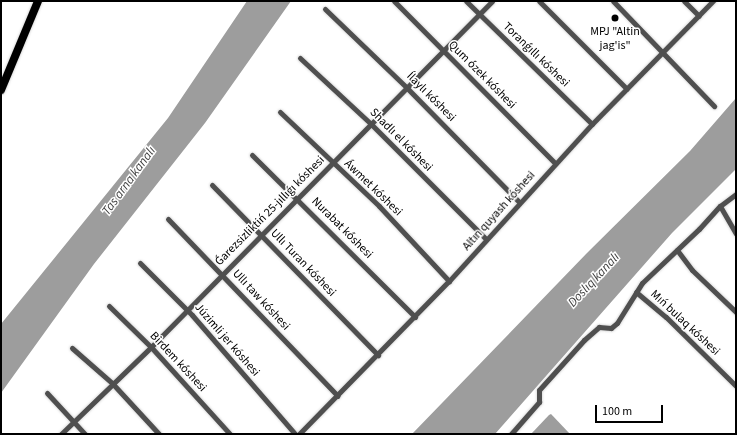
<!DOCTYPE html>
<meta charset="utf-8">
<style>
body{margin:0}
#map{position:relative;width:737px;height:435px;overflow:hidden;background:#fff;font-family:"Source Sans 3",sans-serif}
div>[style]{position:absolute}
.water>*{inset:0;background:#9d9d9d}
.roads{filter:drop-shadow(0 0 1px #dbdbdb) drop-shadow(0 0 1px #dbdbdb)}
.minor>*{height:5px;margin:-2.5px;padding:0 2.5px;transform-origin:2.5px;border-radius:2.5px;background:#4f4f4f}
.primary>*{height:8px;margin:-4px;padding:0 4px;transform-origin:4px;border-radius:4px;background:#000}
.dots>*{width:11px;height:11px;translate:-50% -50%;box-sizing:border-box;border:2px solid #fff;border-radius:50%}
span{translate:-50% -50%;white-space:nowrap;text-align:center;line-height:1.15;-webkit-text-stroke:3px #fff;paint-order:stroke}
.poi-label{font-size:12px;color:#000}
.street-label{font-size:12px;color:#000}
.water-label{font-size:13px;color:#3e3e3e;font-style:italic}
.frame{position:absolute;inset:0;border:2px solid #000;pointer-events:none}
.scale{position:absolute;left:595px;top:405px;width:68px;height:18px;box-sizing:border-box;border:2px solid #000;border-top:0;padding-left:5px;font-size:12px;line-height:14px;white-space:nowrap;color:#000;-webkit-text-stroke:3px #fff;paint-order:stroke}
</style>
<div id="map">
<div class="water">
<i style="clip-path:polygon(247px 1px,291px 1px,205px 123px,94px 264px,1px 393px,1px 324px,168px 118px)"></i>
<i style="clip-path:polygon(736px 98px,736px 169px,672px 233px,495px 434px,412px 434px,587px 253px,690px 151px)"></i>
<i style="clip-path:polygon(551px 414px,570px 434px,531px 434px,549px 415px)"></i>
</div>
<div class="roads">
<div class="minor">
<i style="left:394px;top:1px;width:228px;rotate:45.2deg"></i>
<i style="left:466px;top:1px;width:176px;rotate:44.3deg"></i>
<i style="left:539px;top:1px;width:124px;rotate:45deg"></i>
<i style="left:613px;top:1px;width:146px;rotate:46.1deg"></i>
<i style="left:684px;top:1px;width:21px;rotate:45deg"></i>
<i style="left:325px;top:9px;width:114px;rotate:43.9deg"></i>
<i style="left:407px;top:88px;width:160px;rotate:45.5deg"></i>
<i style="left:300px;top:58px;width:97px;rotate:42.9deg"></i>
<i style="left:371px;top:124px;width:163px;rotate:45deg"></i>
<i style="left:280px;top:112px;width:137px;rotate:43.5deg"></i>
<i style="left:379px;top:206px;width:103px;rotate:47deg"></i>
<i style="left:252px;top:155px;width:230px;rotate:44.8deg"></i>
<i style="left:212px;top:185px;width:238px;rotate:45.7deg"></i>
<i style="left:720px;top:206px;width:32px;rotate:60deg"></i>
<i style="left:168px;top:219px;width:245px;rotate:46.2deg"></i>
<i style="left:677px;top:250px;width:25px;rotate:53deg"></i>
<i style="left:692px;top:270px;width:61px;rotate:43.7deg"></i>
<i style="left:140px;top:263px;width:74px;rotate:45deg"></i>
<i style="left:192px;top:315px;width:157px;rotate:49.1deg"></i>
<i style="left:636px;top:292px;width:39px;rotate:40deg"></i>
<i style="left:666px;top:317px;width:98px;rotate:44.6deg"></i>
<i style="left:109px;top:306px;width:59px;rotate:44.3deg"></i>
<i style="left:151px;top:347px;width:118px;rotate:47.8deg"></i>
<i style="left:72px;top:348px;width:53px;rotate:41.2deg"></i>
<i style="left:112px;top:383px;width:69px;rotate:47.3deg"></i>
<i style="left:47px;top:393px;width:56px;rotate:47.2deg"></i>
<i style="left:61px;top:434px;width:125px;rotate:-44deg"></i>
<i style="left:151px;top:347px;width:486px;rotate:-45.4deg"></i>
<i style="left:299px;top:434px;width:214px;rotate:-45.6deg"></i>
<i style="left:449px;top:281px;width:212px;rotate:-47.7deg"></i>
<i style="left:592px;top:124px;width:173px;rotate:-45.5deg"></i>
<i style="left:511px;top:434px;width:43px;rotate:-48.8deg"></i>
<i style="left:539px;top:402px;width:12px;rotate:-90deg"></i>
<i style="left:539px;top:390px;width:67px;rotate:-48deg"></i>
<i style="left:584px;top:340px;width:20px;rotate:-41deg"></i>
<i style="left:599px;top:327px;width:12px;rotate:5deg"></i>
<i style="left:611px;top:328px;width:8px;rotate:-40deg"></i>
<i style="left:617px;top:323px;width:47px;rotate:-58deg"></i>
<i style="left:642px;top:283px;width:79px;rotate:-43.5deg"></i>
<i style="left:699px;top:229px;width:31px;rotate:-48deg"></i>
<i style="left:720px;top:206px;width:20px;rotate:-37deg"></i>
</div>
<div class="primary">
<i style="left:1px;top:90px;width:96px;rotate:-67.4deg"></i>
</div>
</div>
<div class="dots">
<i style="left:615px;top:18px;background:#000"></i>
</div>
<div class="poi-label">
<span style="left:615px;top:39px">MPJ "Altin<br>jag'is"</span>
</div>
<div class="street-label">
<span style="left:536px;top:55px;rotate:44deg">Toranǵıllı kóshesi</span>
<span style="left:482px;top:75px;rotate:45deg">Qum ózek kóshesi</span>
<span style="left:431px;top:97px;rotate:45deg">Ílaylı kóshesi</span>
<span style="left:401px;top:140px;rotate:45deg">Shadlı el kóshesi</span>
<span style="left:373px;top:188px;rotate:44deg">Áwmet kóshesi</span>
<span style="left:270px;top:211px;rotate:-45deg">Ǵarezsizliktiń 25-jıllıǵı kóshesi</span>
<span style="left:499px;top:211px;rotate:-48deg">Altın quyash kóshesi</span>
<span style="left:342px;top:228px;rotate:45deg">Nurabat kóshesi</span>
<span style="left:303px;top:263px;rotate:46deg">Ullı Turan kóshesi</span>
<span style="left:261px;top:300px;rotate:47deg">Ullı taw kóshesi</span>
<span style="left:685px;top:323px;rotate:43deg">Mıń bulaq kóshesi</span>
<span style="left:227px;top:340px;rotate:49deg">Júzimli jer kóshesi</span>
<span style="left:178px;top:362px;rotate:47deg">Birdem kóshesi</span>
</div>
<div class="water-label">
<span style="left:129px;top:181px;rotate:-54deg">Tas arna kanalı</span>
<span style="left:594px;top:280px;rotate:-47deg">Doslıq kanalı</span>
</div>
<div class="frame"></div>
<div class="scale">100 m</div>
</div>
